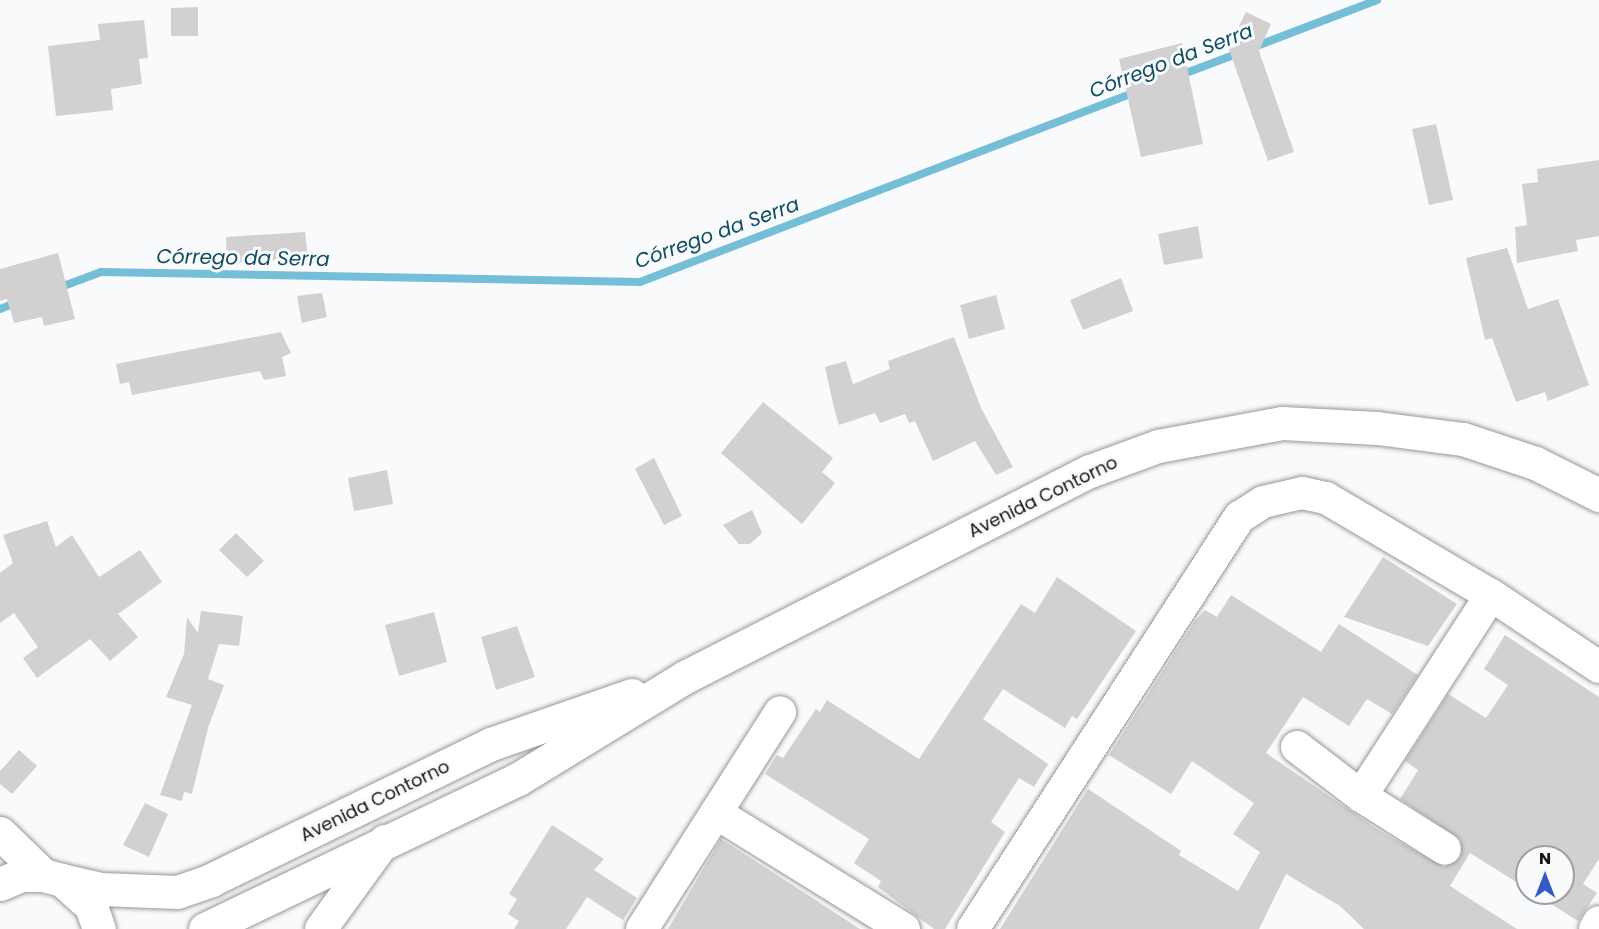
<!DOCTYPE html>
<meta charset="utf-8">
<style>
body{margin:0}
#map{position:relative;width:1599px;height:929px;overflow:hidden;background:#f9fafb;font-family:Poppins,sans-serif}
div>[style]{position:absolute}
.stream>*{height:8px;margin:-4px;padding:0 4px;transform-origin:4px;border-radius:4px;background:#74bed7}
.building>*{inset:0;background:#d2d0d1}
.roads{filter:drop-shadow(0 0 2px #979899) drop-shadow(0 0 2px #979899)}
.street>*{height:32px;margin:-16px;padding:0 16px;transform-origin:16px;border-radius:16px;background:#fff}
.secondary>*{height:33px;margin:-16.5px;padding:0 16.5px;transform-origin:16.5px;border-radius:16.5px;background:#fff}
.primary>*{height:33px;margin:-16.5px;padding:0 16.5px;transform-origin:16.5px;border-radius:16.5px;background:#fff}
span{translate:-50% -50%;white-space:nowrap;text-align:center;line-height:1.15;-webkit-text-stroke:6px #f9fafb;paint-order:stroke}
.street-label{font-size:18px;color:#161617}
.water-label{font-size:20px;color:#0e4e60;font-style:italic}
.north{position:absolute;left:1515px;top:845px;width:60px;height:60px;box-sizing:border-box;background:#f9fafb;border:2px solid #9e9fa0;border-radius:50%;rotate:0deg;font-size:16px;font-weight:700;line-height:24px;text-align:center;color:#161617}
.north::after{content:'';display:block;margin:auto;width:21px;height:27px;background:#3659ca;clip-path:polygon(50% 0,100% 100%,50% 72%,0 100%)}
</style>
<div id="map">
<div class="stream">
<i style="left:1254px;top:47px;width:132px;rotate:-20.9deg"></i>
<i style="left:1178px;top:76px;width:68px;rotate:-20.6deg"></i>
<i style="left:58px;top:288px;width:46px;rotate:-20.4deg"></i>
<i style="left:101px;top:272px;width:539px;rotate:1.06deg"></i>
<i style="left:640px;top:282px;width:533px;rotate:-20.98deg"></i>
<i style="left:0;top:309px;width:18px;rotate:-22deg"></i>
</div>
<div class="building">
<i style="clip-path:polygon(198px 7px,198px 36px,171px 36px,171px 8px)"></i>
<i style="clip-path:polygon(1246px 12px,1271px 24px,1259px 51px,1294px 152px,1268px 161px,1225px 38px,1234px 36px)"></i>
<i style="clip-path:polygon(144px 20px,148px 58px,139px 59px,142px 84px,111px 89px,113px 110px,56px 116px,48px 46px,100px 40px,98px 24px)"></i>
<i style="clip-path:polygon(1182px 43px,1203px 144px,1141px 157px,1119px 59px)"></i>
<i style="clip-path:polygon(1436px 124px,1453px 200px,1429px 205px,1412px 129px)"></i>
<i style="clip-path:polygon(1599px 160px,1599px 236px,1576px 240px,1578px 251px,1517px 263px,1515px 227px,1527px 225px,1522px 184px,1538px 182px,1537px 169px)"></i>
<i style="clip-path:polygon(1198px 226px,1203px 258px,1164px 265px,1158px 234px)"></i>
<i style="clip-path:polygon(305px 232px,308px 258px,227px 263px,226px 237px)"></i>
<i style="clip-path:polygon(1507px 248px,1528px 309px,1558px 299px,1589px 385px,1548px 401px,1545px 392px,1516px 402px,1492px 338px,1485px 340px,1466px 258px)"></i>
<i style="clip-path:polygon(58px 253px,75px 319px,44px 326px,42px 317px,14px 323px,7px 299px,0 301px,0 269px)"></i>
<i style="clip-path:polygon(1121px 278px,1133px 311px,1083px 330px,1070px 300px)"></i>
<i style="clip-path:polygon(322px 293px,327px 317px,302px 323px,297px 296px)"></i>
<i style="clip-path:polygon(996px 295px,1005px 329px,969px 339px,960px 305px)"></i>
<i style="clip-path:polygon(281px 332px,291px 353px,282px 357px,286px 376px,264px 380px,260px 371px,132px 395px,129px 382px,120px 384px,116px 364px)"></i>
<i style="clip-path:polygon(954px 337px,981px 408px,1013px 467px,996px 475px,975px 441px,933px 461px,915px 421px,909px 423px,905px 414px,880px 423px,875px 413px,839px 425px,834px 408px,825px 367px,846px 361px,853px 384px,890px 369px,888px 361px)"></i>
<i style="clip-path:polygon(763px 402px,833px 458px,822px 472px,835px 483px,802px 524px,721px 453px)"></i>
<i style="clip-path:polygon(654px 458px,682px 516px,664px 525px,635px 469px)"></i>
<i style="clip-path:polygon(387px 470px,393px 504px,354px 511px,348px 478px)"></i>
<i style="clip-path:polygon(752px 510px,762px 533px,750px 544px,739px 544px,723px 525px)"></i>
<i style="clip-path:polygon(47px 521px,56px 547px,72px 535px,99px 577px,140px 550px,162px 582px,118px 614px,138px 637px,110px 661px,90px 639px,37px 678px,23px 658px,38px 647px,14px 613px,0 623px,0 573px,13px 563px,3px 535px)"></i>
<i style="clip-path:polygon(236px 533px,264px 561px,247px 577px,219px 550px)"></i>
<i style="clip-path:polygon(1383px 557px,1457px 604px,1428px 646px,1344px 617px)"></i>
<i style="clip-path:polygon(1057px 577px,1136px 631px,1077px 719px,1072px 716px,1065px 728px,1003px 689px,983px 719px,1048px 764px,1034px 787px,1019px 778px,991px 822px,1005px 832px,945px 929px,934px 929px,878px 887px,881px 881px,854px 863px,869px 839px,765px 774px,777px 755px,783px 758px,816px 709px,820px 712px,827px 700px,919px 759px,1021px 604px,1035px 613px)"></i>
<i style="clip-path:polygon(1231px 595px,1321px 652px,1339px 624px,1418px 675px,1392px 714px,1367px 699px,1349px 726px,1303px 697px,1266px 753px,1380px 831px,1444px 867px,1460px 858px,1461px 840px,1400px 799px,1418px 770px,1405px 761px,1448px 694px,1486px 718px,1508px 685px,1484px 669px,1505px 635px,1599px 697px,1599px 859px,1583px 884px,1597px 893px,1578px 921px,1534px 893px,1563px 893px,1563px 857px,1527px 857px,1527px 889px,1470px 853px,1450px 886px,1517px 929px,1364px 929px,1340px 906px,1286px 874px,1259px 929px,1000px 929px,1088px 789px,1181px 851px,1179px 855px,1238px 891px,1260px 852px,1233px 834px,1254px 803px,1192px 761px,1171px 794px,1109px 755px,1195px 621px,1205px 610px,1217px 617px)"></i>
<i style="clip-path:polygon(201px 611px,243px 616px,239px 646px,219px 644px,208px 679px,224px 685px,208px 728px,192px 794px,184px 792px,182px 801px,160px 795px,192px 705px,166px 697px,184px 654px,187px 617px,198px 633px)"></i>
<i style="clip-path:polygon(434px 612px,447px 662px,399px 676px,385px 625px)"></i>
<i style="clip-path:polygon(517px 626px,535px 677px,496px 690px,481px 637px)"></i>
<i style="clip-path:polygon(19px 750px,37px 766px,12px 794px,0 784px,0 771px)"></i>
<i style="clip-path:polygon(145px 803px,168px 814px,149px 857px,123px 845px)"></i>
<i style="clip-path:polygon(552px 825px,604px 859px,594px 870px,637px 898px,623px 920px,587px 897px,566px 929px,514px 929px,519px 921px,508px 914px,517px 899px,509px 894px)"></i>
<i style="clip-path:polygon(721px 839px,814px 899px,860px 929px,668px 929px)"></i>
</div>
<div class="roads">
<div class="street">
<i style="left:1297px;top:747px;width:81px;rotate:37.4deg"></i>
<i style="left:1361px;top:796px;width:239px;rotate:-57.1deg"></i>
<i style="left:1361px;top:796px;width:99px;rotate:32.2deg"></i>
<i style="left:716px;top:813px;width:221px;rotate:31.7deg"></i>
<i style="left:321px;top:929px;width:109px;rotate:-54deg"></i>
<i style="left:642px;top:929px;width:257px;rotate:-57.5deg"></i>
<i style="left:973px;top:929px;width:491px;rotate:-57.1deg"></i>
<i style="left:1240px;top:517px;width:27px;rotate:-33deg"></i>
<i style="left:1263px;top:502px;width:40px;rotate:-13deg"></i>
<i style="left:1302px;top:493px;width:25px;rotate:12deg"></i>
<i style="left:1326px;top:498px;width:191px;rotate:30.5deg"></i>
<i style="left:1491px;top:595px;width:130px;rotate:33.7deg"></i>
<i style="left:1595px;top:929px;width:8px;rotate:-60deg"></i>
</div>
<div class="secondary">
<i style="left:0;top:833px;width:60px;rotate:44.3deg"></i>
</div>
<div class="primary">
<i style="left:62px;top:880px;width:40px;rotate:13deg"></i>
<i style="left:101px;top:889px;width:76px;rotate:2.3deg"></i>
<i style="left:177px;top:892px;width:36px;rotate:-19deg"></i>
<i style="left:211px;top:880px;width:311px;rotate:-25.9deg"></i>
<i style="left:491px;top:744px;width:149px;rotate:-19.2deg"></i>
<i style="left:0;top:884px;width:23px;rotate:-23deg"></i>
<i style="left:21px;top:875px;width:22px"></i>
<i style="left:43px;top:875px;width:20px;rotate:15deg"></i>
<i style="left:62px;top:880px;width:39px;rotate:42deg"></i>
<i style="left:91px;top:906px;width:24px;rotate:71deg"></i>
<i style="left:205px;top:929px;width:347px;rotate:-25.6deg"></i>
<i style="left:518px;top:779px;width:196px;rotate:-31.4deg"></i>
<i style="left:685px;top:677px;width:454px;rotate:-27deg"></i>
<i style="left:1090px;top:471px;width:72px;rotate:-20.2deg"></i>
<i style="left:1158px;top:446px;width:126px;rotate:-10.5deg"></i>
<i style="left:1282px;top:423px;width:95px;rotate:3deg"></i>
<i style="left:1377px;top:428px;width:87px;rotate:7.3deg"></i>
<i style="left:1463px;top:439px;width:76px;rotate:18.4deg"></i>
<i style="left:1535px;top:463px;width:72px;rotate:26.6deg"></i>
</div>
</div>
<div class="street-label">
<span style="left:1043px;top:497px;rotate:-26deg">Avenida Contorno</span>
<span style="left:375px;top:801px;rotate:-26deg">Avenida Contorno</span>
</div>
<div class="water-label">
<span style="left:1171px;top:61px;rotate:-21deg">Córrego da Serra</span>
<span style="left:717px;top:233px;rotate:-20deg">Córrego da Serra</span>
<span style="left:243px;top:258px;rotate:1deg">Córrego da Serra</span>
</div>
<div class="north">N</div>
</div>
